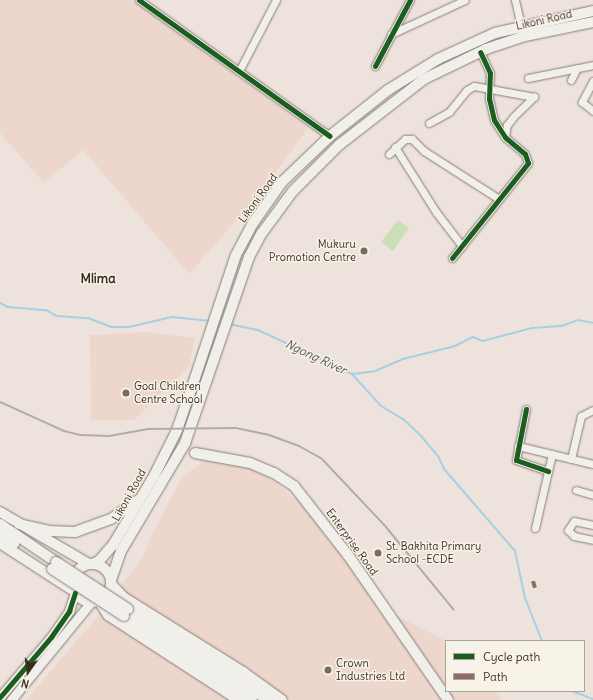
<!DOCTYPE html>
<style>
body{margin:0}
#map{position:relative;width:593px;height:700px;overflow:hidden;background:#eee3dc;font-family:Delius,sans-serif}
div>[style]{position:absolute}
.built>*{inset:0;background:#edd7cd}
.green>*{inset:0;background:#cadfb8}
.stream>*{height:2px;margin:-1px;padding:0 1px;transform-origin:1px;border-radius:1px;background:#a6cfe4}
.roads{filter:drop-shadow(0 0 1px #877e78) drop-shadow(0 0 1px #877e78)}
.minor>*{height:7px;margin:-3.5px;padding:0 3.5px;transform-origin:3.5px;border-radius:3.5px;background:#f1efea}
.tertiary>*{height:9px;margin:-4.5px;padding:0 4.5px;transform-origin:4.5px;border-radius:4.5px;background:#f1efea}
.secondary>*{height:10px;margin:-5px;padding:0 5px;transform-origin:5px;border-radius:5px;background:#f1efea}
.secondary>.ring{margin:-5px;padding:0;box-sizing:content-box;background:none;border:10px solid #f1efea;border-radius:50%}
.rail>*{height:2px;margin:-1px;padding:0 1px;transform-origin:1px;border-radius:1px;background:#b0aca7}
.bridges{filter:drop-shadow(0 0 1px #877e78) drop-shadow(0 0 1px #877e78)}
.secondary-bridge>*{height:10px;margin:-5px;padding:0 5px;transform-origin:5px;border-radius:5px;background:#f1efea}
.quiet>*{height:4px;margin-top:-2px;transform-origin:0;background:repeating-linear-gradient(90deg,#8d6e63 0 8px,transparent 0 12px)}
.cycleway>*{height:5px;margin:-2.5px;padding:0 2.5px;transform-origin:2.5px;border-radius:2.5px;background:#1b5e20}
.dots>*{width:11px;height:11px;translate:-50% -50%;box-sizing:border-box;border:2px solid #f7f3e8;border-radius:50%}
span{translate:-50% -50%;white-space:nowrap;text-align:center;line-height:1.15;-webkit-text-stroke:3px #f7f3e8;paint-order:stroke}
.street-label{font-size:11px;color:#3b2a1e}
.poi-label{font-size:11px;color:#3b2a1e}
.right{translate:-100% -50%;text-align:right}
.left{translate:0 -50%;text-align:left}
.water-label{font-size:12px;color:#4e5150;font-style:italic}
.quarter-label{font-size:13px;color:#3b2a1e;font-weight:700}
.legend{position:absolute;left:445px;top:640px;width:140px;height:52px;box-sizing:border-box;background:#f7f3e8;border:1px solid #aca397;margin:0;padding:5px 7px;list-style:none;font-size:12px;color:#3b2a1e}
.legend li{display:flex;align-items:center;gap:8px;height:20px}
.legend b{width:20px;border:1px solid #aca397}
.north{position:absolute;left:8px;top:652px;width:40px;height:40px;-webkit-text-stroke:3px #f7f3e8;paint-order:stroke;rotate:194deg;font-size:11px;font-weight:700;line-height:16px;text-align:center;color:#3b2a1e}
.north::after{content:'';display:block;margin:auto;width:14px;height:18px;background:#3b2a1e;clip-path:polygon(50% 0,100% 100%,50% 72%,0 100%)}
</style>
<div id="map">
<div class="built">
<i style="clip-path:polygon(0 0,133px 0,308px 128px,260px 194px,189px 274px,83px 150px,44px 183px,0 133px)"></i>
<i style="clip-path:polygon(145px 332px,195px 338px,189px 367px,134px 420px,91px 420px,90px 335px)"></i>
<i style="clip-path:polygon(208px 458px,247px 466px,277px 483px,301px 504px,397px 616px,446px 641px,446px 691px,495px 691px,501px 700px,26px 700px,95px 619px,143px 557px,150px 538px,182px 477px)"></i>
</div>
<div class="green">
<i style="clip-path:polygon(398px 220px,409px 228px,393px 251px,381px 242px)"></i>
</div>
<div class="stream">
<i style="left:0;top:303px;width:9px;rotate:27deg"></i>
<i style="left:8px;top:307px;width:38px;rotate:5deg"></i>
<i style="left:46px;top:310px;width:13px;rotate:29deg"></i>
<i style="left:57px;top:316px;width:31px;rotate:4deg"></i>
<i style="left:88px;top:318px;width:25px;rotate:21deg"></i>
<i style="left:111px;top:327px;width:18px"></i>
<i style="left:129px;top:327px;width:44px;rotate:-13.1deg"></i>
<i style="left:172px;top:317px;width:39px;rotate:6deg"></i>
<i style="left:229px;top:324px;width:30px;rotate:12deg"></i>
<i style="left:258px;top:330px;width:104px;rotate:25.1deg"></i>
<i style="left:352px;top:374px;width:43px;rotate:47.8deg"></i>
<i style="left:381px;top:406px;width:26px;rotate:31deg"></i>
<i style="left:403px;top:419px;width:25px;rotate:43deg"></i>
<i style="left:421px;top:436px;width:26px;rotate:50deg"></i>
<i style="left:438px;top:456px;width:14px;rotate:65deg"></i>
<i style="left:444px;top:469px;width:108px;rotate:49.1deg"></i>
<i style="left:515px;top:551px;width:48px;rotate:78deg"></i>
<i style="left:525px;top:598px;width:46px;rotate:68.4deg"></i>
<i style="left:352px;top:374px;width:23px;rotate:-7deg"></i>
<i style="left:375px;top:371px;width:30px;rotate:-23deg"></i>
<i style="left:403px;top:359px;width:54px;rotate:-14deg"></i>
<i style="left:455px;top:346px;width:20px;rotate:-27deg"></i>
<i style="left:473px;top:337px;width:11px;rotate:22deg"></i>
<i style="left:483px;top:341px;width:51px;rotate:-14.9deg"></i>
<i style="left:532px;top:328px;width:29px;rotate:-4deg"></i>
<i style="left:561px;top:326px;width:18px;rotate:-19deg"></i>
<i style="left:578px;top:320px;width:15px;rotate:11deg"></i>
<i style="left:572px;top:691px;width:22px;rotate:21deg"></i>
</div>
<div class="roads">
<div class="minor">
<i style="left:139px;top:0;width:234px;rotate:35.5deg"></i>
<i style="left:515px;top:0;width:27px;rotate:77deg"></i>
<i style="left:391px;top:34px;width:81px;rotate:-24.7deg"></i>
<i style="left:375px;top:66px;width:75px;rotate:-62.1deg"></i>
<i style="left:239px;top:71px;width:80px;rotate:-62.5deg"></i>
<i style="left:528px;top:78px;width:66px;rotate:-11.3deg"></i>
<i style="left:571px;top:80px;width:13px;rotate:-63deg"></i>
<i style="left:593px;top:81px;width:24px;rotate:118deg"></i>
<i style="left:582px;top:102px;width:14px;rotate:39deg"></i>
<i style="left:429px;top:123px;width:23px;rotate:-29deg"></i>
<i style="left:449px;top:112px;width:28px;rotate:-51deg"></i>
<i style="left:467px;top:90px;width:8px;rotate:-30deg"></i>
<i style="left:474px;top:86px;width:61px;rotate:10.4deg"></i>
<i style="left:505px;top:137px;width:12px;rotate:-81deg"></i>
<i style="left:507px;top:125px;width:11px;rotate:-52deg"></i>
<i style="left:514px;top:116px;width:28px;rotate:-44deg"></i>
<i style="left:395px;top:147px;width:77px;rotate:57.8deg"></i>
<i style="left:436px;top:212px;width:43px;rotate:52.6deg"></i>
<i style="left:389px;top:154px;width:22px;rotate:-43deg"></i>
<i style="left:405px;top:139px;width:7px"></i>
<i style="left:412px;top:139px;width:17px;rotate:45deg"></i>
<i style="left:424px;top:151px;width:89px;rotate:32.6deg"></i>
<i style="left:452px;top:258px;width:122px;rotate:-51.3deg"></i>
<i style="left:528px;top:163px;width:9px;rotate:-108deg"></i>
<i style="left:525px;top:154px;width:26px;rotate:-140deg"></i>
<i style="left:505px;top:137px;width:20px;rotate:-123deg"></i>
<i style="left:494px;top:120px;width:22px;rotate:-103deg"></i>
<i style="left:489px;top:99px;width:26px;rotate:-88deg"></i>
<i style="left:490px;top:73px;width:23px;rotate:-115deg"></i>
<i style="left:526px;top:409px;width:52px;rotate:101.1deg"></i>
<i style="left:516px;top:460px;width:34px;rotate:19deg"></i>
<i style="left:518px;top:446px;width:77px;rotate:13.5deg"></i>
<i style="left:571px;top:459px;width:44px;rotate:-76.9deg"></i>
<i style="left:581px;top:416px;width:13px;rotate:-27deg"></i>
<i style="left:576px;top:490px;width:18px;rotate:16deg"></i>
<i style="left:593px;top:525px;width:19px;rotate:-168deg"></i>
<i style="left:574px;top:521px;width:11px;rotate:124deg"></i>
<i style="left:568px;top:530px;width:8px;rotate:45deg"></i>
<i style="left:574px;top:536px;width:19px;rotate:12deg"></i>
<i style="left:535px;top:528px;width:76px;rotate:-77.1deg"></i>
</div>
<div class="tertiary">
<i style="left:0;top:697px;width:79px;rotate:-49.6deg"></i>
<i style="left:51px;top:637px;width:32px;rotate:-55deg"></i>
<i style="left:69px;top:611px;width:19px;rotate:-72deg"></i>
<i style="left:11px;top:700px;width:127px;rotate:-50.8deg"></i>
</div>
<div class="secondary">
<i style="left:195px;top:453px;width:56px;rotate:10.3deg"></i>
<i style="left:250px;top:463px;width:26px;rotate:23deg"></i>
<i style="left:274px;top:473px;width:24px;rotate:33deg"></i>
<i style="left:294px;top:486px;width:88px;rotate:52deg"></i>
<i style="left:348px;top:555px;width:176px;rotate:55.4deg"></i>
<i style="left:0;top:512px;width:103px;rotate:30.3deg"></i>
<i style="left:0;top:524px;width:68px;rotate:34.2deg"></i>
<i style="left:19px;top:524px;width:31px;rotate:13deg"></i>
<i style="left:49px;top:531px;width:26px;rotate:2deg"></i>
<i style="left:75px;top:532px;width:38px;rotate:-20deg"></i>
<i style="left:111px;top:519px;width:33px;rotate:-35deg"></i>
<i style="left:0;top:534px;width:17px;rotate:33deg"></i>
<i style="left:0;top:543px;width:88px;rotate:33deg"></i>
<i class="ring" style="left:73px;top:564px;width:28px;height:28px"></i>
<i style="left:92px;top:564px;width:8px;rotate:-23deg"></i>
<i style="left:99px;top:561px;width:21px;rotate:-49deg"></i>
<i style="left:113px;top:545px;width:80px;rotate:-59.3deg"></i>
<i style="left:154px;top:476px;width:51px;rotate:-63.4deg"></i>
<i style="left:177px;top:430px;width:39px;rotate:-71deg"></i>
<i style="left:190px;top:393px;width:145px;rotate:-71.6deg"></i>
<i style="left:236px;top:255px;width:36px;rotate:-62deg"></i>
<i style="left:253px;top:223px;width:50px;rotate:-54.7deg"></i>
<i style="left:282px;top:182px;width:66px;rotate:-43.8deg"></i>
<i style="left:330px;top:136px;width:74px;rotate:-38.4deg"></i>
<i style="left:388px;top:90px;width:59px;rotate:-31.8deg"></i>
<i style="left:438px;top:59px;width:63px;rotate:-24.5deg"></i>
<i style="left:495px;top:33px;width:100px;rotate:-12.7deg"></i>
<i style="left:111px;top:580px;width:31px;rotate:-71deg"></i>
<i style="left:121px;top:551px;width:126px;rotate:-59.3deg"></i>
<i style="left:185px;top:443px;width:197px;rotate:-71deg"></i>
<i style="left:249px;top:257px;width:27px;rotate:-62deg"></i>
<i style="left:262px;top:233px;width:52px;rotate:-53.6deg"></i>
<i style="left:293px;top:191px;width:65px;rotate:-45deg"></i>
<i style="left:339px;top:145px;width:108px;rotate:-37.8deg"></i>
<i style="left:424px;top:79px;width:69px;rotate:-25.8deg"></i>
<i style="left:486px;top:49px;width:41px;rotate:-18.4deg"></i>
<i style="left:525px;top:36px;width:69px;rotate:-11.6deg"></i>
<i style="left:111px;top:584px;width:18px;rotate:47deg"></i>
<i style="left:123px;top:597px;width:142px;rotate:32deg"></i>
<i style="left:243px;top:672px;width:48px;rotate:35.7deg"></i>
<i style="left:99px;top:601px;width:17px;rotate:57deg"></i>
<i style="left:108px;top:615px;width:156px;rotate:33deg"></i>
<i style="left:128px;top:609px;width:167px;rotate:33deg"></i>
<i style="left:124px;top:616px;width:153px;rotate:33.3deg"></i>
</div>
</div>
<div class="rail">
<i style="left:0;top:402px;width:70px;rotate:24.4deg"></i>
<i style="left:64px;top:431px;width:16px;rotate:14deg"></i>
<i style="left:80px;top:435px;width:29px;rotate:2deg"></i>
<i style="left:109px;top:436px;width:40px;rotate:-10deg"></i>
<i style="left:148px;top:429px;width:88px;rotate:-0.7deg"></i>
<i style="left:236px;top:428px;width:34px;rotate:12deg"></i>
<i style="left:269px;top:435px;width:32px;rotate:20deg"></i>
<i style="left:299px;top:446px;width:26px;rotate:29deg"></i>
<i style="left:322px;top:459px;width:93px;rotate:46.7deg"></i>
<i style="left:386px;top:527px;width:107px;rotate:50.7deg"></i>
</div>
<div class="bridges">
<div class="secondary-bridge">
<i style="left:56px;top:562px;width:86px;rotate:33.1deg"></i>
<i style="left:52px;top:569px;width:86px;rotate:33.1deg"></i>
</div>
</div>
<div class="quiet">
<i style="left:533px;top:581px;width:7px;rotate:74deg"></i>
</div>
<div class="cycleway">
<i style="left:139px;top:0;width:234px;rotate:35.5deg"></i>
<i style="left:375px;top:66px;width:75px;rotate:-62.1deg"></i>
<i style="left:452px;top:258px;width:122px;rotate:-51.3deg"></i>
<i style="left:528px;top:163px;width:9px;rotate:-108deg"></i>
<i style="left:525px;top:154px;width:26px;rotate:-140deg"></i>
<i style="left:505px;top:137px;width:20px;rotate:-123deg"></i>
<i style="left:494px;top:120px;width:22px;rotate:-103deg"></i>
<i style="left:489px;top:99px;width:26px;rotate:-88deg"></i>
<i style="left:490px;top:73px;width:23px;rotate:-115deg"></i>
<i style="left:526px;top:409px;width:52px;rotate:101.1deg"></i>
<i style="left:516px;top:460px;width:34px;rotate:19deg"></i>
<i style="left:0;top:697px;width:79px;rotate:-49.6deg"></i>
<i style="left:51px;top:637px;width:32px;rotate:-55deg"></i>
<i style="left:69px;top:611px;width:19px;rotate:-72deg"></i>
</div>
<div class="dots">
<i style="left:364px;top:251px;background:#7a6b60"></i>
<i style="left:126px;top:393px;background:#7a6b60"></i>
<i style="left:378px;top:553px;background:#7a6b60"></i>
<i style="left:328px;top:670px;background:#7a6b60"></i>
</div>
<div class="street-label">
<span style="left:544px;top:20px;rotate:-13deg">Likoni Road</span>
<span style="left:258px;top:198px;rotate:-54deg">Likoni Road</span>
<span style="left:129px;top:495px;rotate:-61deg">Likoni Road</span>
<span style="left:352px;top:542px;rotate:54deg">Enterprise Road</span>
</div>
<div class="poi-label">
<span class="right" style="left:356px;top:251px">Mukuru<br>Promotion Centre</span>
<span class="left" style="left:134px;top:393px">Goal Children<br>Centre School</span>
<span class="left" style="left:386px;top:553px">St. Bakhita Primary<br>School -ECDE</span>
<span class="left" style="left:336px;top:670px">Crown<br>Industries Ltd</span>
</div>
<div class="water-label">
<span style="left:316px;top:357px;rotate:25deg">Ngong River</span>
</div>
<div class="quarter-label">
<span style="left:98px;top:279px">Mlima</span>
</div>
<ul class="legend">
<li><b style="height:5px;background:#1b5e20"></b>Cycle path</li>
<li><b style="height:5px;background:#8d6e63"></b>Path</li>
</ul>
<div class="north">N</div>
</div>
